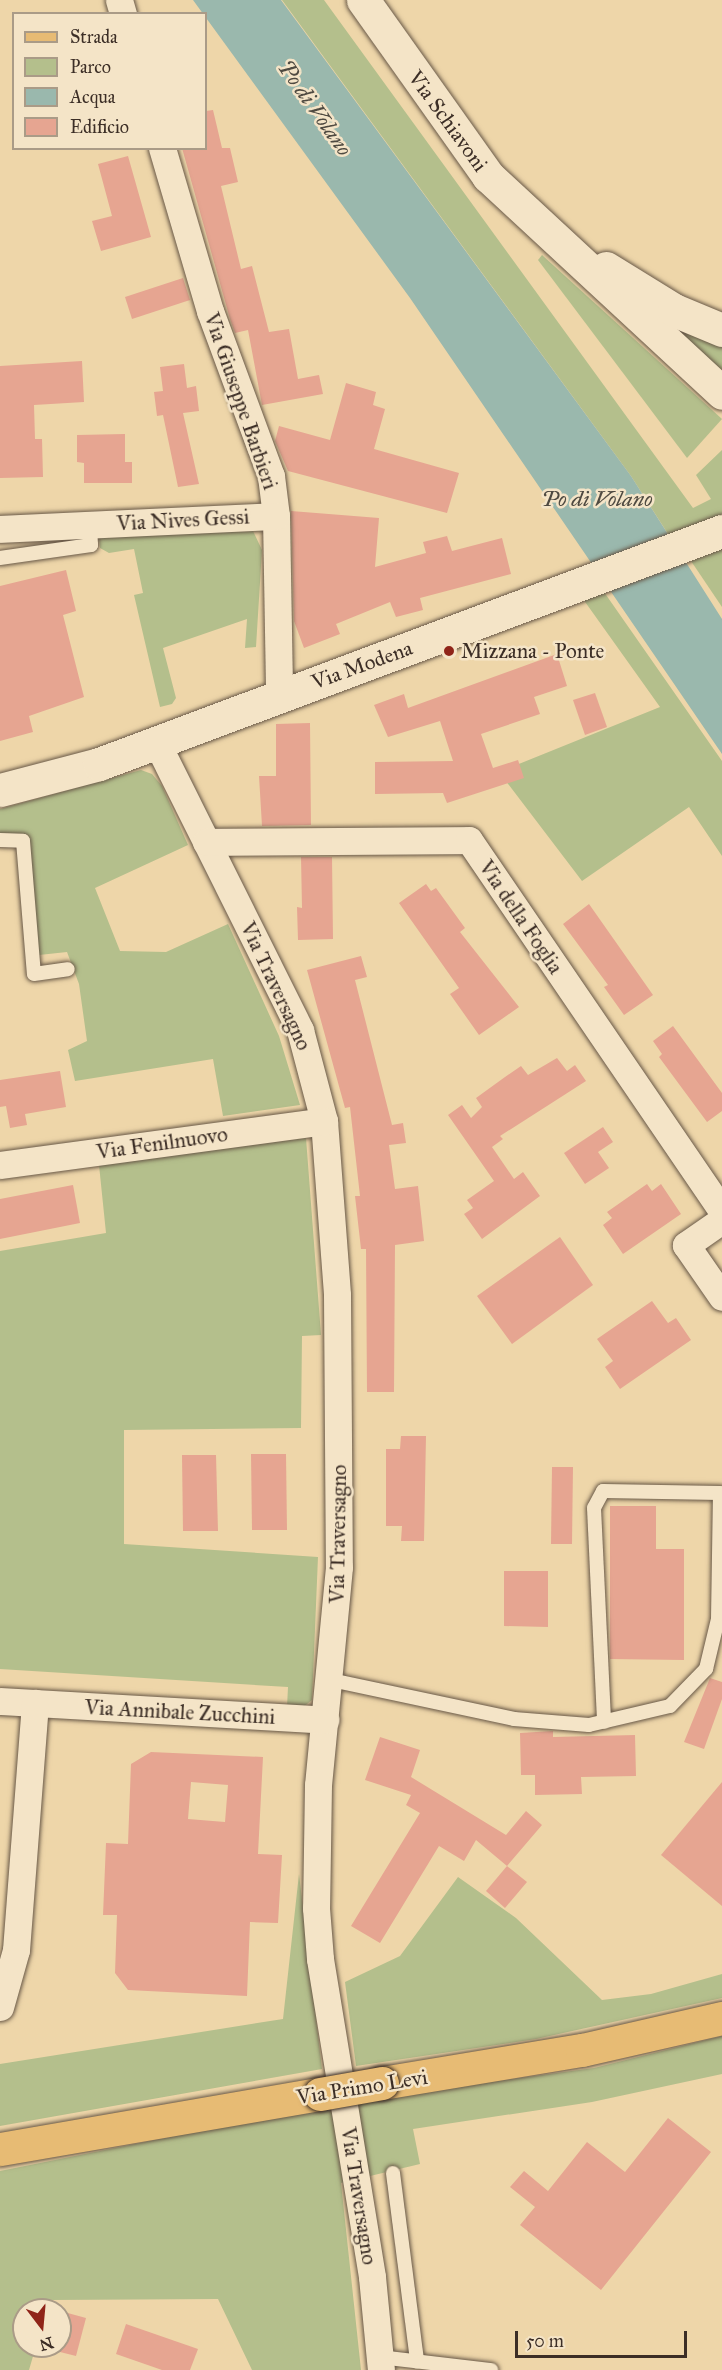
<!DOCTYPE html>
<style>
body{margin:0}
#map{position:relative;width:722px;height:2370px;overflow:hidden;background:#eed6a9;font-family:"IM FELL Great Primer",serif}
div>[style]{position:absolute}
.green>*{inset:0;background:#b4bf8c}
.water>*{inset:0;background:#9ab8ad}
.building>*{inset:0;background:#e6a591}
.roads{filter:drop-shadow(0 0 2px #685847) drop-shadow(0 0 2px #685847)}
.lane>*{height:14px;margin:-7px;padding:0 7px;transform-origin:7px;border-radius:7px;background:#f4e4c7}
.street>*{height:27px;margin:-13.5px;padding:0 13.5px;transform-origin:13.5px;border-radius:13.5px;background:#f4e4c7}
.secondary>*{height:33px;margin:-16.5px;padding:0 16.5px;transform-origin:16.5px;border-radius:16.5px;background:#f4e4c7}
.primary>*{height:33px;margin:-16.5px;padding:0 16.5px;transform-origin:16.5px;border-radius:16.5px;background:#e7bb74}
.bridges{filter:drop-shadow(0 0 2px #3c2e26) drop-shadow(0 0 2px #3c2e26)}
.primary-bridge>*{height:33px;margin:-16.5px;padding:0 16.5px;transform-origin:16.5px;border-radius:16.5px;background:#e7bb74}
.dots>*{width:16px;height:16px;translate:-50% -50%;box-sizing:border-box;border:3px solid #f4e4c7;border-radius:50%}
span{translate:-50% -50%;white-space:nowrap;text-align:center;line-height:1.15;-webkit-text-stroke:5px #f4e4c7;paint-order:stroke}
.street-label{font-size:21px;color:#3c2e26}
.poi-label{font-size:21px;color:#3c2e26}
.left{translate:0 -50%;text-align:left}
.water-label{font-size:22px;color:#4f4a41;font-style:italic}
.legend{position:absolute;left:12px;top:12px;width:195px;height:138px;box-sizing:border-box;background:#f4e4c7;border:2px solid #aa9b87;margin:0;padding:8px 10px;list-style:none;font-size:18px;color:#3c2e26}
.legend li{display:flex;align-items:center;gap:12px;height:30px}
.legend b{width:30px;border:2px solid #aa9b87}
.north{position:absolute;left:12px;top:2298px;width:60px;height:60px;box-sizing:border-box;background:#f4e4c7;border:2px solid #aa9b87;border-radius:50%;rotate:164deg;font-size:16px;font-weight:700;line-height:24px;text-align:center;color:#3c2e26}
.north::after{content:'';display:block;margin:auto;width:21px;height:27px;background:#8f2418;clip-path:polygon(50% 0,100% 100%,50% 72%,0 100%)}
.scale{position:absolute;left:515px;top:2331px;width:172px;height:27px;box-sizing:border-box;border:3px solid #3c2e26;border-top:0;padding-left:8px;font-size:18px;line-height:21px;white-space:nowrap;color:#3c2e26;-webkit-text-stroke:4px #f4e4c7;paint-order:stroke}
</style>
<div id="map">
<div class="green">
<i style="clip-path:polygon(282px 0,324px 0,693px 508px,711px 499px,696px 475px,722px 450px,722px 515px,670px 537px,631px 476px)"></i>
<i style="clip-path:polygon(542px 255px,722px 419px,687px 458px,538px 260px)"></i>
<i style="clip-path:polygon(683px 325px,722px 339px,722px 382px,662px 328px)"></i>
<i style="clip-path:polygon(253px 531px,262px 550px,256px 647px,245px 648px,247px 619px,163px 648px,176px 698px,172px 704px,160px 707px,134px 595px,143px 593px,134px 549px,109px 553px,100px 548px,99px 536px)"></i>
<i style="clip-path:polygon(722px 549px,722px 607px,691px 561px)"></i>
<i style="clip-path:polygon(604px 592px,722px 761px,722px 856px,689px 807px,582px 881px,499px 772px,660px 707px,583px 599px)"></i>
<i style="clip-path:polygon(141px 770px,152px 774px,162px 786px,188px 845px,95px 888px,120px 951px,166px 952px,228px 924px,279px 1036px,300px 1105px,223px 1116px,213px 1059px,75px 1081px,68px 1050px,87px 1041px,79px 984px,67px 952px,39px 955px,28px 835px,0 833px,0 809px)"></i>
<i style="clip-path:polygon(306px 1138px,321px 1335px,302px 1336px,301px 1428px,124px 1430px,124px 1544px,318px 1557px,312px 1700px,302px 1708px,287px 1707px,288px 1687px,0 1669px,0 1251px,106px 1233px,99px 1165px)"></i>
<i style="clip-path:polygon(299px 1874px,322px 2069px,0 2126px,0 2064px,283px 2019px)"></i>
<i style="clip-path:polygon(458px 1877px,516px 1918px,602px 2000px,651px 1994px,722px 1974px,722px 1998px,536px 2039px,356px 2066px,345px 1982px,400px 1956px)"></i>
<i style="clip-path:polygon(722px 2036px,722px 2074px,592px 2102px,413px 2129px,420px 2164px,341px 2183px,361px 2370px,252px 2370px,218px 2299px,50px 2300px,47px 2310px,24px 2310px,24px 2346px,36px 2346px,29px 2370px,0 2370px,0 2171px,354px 2100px,594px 2068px)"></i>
</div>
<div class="water">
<i style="clip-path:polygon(193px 0,281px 0,631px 476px,722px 619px,722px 754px,410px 298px)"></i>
</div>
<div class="building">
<i style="clip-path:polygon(213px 110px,222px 148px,230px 148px,238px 182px,221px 186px,241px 269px,252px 266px,269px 332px,289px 329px,298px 379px,319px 375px,323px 394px,262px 405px,248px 330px,235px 333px,230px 319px,182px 148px,206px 148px,206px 111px)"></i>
<i style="clip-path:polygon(128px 156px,151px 237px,101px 251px,92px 221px,112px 216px,98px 164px)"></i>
<i style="clip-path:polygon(183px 278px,190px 300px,132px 319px,125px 297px)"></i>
<i style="clip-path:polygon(82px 361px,84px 402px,34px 405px,35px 439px,42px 439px,43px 477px,0 478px,0 366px)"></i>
<i style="clip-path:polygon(184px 364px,187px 388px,196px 386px,199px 411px,183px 413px,199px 484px,178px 487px,163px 415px,157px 416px,154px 392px,163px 391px,160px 367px)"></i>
<i style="clip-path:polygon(346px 383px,376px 392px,373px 405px,385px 409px,374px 449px,459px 473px,447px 513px,288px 471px,275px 441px,279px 426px,330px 440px)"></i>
<i style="clip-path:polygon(125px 434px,125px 462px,132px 462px,132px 483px,84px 483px,84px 463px,77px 462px,77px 435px)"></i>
<i style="clip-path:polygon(291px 511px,379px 518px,375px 567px,426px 553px,423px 542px,447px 536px,452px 551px,502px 538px,511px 574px,420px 598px,423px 610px,396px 617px,390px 602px,336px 624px,340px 634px,304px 648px,294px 621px)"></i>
<i style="clip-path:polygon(66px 570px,76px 611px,63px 615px,84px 697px,29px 716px,33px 732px,0 741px,0 586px)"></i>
<i style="clip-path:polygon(557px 654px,567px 686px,534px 697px,540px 714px,481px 734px,493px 768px,518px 760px,524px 778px,447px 803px,443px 793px,375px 794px,375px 762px,453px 761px,440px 721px,388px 737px,374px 705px,404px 694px,408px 708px)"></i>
<i style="clip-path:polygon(595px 693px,607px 727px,585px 735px,573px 700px)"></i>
<i style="clip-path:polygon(310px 723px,311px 825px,262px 826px,259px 776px,276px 776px,276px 724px)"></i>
<i style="clip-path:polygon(301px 857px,332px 857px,333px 939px,298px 940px,297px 907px,302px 908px)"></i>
<i style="clip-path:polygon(426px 884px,431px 891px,436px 888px,465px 928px,460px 932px,519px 1007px,479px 1035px,450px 994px,459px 988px,399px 903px)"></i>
<i style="clip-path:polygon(589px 904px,653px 995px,624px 1015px,604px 987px,608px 985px,563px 924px)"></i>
<i style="clip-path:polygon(361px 956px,367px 977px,355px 980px,392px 1125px,403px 1123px,406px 1143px,389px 1145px,395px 1189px,418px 1186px,424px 1241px,395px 1245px,394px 1392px,367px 1392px,366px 1249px,361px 1249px,355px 1196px,360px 1196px,350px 1107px,345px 1108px,307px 970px)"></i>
<i style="clip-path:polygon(673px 1026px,722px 1093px,722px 1111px,707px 1122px,659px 1057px,662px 1054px,653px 1041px)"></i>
<i style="clip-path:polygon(557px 1058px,567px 1071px,575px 1065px,586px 1081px,500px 1136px,503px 1139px,492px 1147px,514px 1179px,523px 1172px,540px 1196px,482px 1239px,464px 1214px,473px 1208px,467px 1200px,494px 1181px,448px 1115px,462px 1105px,471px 1118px,482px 1107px,476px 1098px,505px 1077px,521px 1066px,528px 1075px)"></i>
<i style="clip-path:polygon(60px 1071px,66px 1107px,25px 1114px,27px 1125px,10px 1128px,6px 1106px,0 1107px,0 1080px)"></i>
<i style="clip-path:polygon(603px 1127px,613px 1142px,598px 1152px,609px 1168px,585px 1184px,564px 1153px)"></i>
<i style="clip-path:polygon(647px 1184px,652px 1191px,661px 1184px,681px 1214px,623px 1254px,603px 1225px,612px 1218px,607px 1212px)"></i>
<i style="clip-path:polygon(73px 1185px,80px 1223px,0 1239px,0 1199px)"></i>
<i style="clip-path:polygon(560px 1237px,593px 1285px,512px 1344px,477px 1296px)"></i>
<i style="clip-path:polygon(652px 1301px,668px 1323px,676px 1318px,691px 1340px,620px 1389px,605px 1367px,613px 1361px,597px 1339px)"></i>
<i style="clip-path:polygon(401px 1436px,426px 1436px,424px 1541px,401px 1541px,402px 1526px,386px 1526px,386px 1449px,400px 1449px)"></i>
<i style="clip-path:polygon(251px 1454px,286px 1454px,287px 1530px,252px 1530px)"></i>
<i style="clip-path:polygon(182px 1455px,216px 1455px,218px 1531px,183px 1531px)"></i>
<i style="clip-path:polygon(552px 1467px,573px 1467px,572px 1544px,551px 1544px)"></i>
<i style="clip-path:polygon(610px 1506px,656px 1506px,656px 1549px,684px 1549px,684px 1660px,610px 1659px)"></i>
<i style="clip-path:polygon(504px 1571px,548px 1571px,548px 1627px,504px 1626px)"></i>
<i style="clip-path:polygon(710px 1678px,722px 1682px,722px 1699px,704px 1749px,684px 1742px)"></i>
<i style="clip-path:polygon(553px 1731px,553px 1737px,635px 1735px,636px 1776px,581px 1777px,582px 1794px,535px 1795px,535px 1775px,521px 1775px,520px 1733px)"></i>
<i style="clip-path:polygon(380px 1737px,420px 1750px,411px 1777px,506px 1835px,526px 1811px,542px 1825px,507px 1866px,476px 1840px,464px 1861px,439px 1846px,380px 1943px,351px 1926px,420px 1813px,406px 1805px,411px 1795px,365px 1780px)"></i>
<i style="clip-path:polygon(evenodd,151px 1752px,263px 1757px,258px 1854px,282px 1855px,278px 1923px,250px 1922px,247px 1996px,128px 1990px,115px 1973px,117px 1915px,103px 1915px,106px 1843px,128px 1844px,131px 1764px,151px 1752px,191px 1782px,228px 1785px,225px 1822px,188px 1819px,191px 1782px)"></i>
<i style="clip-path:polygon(722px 1782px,722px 1906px,661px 1855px)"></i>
<i style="clip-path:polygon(507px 1866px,527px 1882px,505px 1908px,486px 1891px)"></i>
<i style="clip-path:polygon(668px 2118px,711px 2152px,601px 2290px,520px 2225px,535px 2207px,510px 2187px,524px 2171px,548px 2191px,587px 2142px,625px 2172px)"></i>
<i style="clip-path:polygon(64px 2312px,86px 2318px,76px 2356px,60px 2352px)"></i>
<i style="clip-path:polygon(126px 2324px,198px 2349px,190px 2370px,162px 2370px,116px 2354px)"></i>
</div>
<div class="roads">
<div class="lane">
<i style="left:0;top:558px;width:92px;rotate:-8.1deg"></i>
<i style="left:91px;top:545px;width:20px;rotate:-93deg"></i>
<i style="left:0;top:840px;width:23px;rotate:2deg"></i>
<i style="left:23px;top:841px;width:133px;rotate:85.3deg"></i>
<i style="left:34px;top:974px;width:34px;rotate:-8deg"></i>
<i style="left:331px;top:1680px;width:187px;rotate:12deg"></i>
<i style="left:514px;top:1719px;width:75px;rotate:4.6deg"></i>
<i style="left:589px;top:1725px;width:83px;rotate:-13.2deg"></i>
<i style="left:670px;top:1706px;width:52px;rotate:-45.8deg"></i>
<i style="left:706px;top:1669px;width:51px;rotate:-76.5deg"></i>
<i style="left:718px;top:1619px;width:126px;rotate:-89.1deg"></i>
<i style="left:720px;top:1493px;width:117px;rotate:-179deg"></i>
<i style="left:603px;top:1491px;width:19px;rotate:118deg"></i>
<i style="left:594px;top:1508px;width:214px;rotate:87.3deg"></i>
<i style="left:393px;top:2173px;width:190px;rotate:82.7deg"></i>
<i style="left:380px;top:2357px;width:112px;rotate:6.7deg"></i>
</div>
<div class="street">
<i style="left:119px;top:0;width:15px;rotate:74deg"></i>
<i style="left:162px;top:148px;width:170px;rotate:73.6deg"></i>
<i style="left:210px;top:311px;width:176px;rotate:69.7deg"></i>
<i style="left:271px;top:476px;width:40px;rotate:82.9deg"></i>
<i style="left:276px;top:516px;width:180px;rotate:89deg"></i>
<i style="left:0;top:529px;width:276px;rotate:-2.7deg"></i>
<i style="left:157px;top:743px;width:321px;rotate:63.5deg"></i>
<i style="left:300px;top:1030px;width:94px;rotate:75.2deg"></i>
<i style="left:324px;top:1121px;width:174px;rotate:85.7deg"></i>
<i style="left:337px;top:1295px;width:272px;rotate:89.6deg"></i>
<i style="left:339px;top:1567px;width:219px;rotate:95.5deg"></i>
<i style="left:318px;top:1785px;width:123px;rotate:90.9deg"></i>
<i style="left:316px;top:1908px;width:51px;rotate:85.5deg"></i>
<i style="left:320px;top:1959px;width:322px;rotate:80.7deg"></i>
<i style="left:372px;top:2277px;width:93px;rotate:84.5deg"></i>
<i style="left:206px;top:842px;width:263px;rotate:-0.4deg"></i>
<i style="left:469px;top:840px;width:449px;rotate:55.7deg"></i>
<i style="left:0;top:1165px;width:327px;rotate:-7.7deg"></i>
<i style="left:722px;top:1220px;width:44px;rotate:145.2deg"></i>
<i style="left:686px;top:1245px;width:63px;rotate:55.3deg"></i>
<i style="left:0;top:1701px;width:326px;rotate:3.3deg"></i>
<i style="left:0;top:2007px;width:59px;rotate:-74.3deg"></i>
<i style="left:16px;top:1950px;width:248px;rotate:-85.6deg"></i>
</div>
<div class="secondary">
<i style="left:363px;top:0;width:216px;rotate:54.6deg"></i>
<i style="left:488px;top:176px;width:319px;rotate:42.8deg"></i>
<i style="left:606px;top:268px;width:80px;rotate:31.7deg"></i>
<i style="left:674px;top:310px;width:52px;rotate:22.6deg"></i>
<i style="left:0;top:790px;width:102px;rotate:-14.7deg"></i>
<i style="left:99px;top:764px;width:665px;rotate:-20.51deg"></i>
</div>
<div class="primary">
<i style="left:382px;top:2083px;width:203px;rotate:-9.4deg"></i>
<i style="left:582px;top:2050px;width:144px;rotate:-12.9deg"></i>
<i style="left:0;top:2149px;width:325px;rotate:-9.8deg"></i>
</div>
</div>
<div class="bridges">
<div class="primary-bridge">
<i style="left:320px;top:2094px;width:63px;rotate:-10.1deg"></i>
</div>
</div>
<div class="dots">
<i style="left:449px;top:651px;background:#8f2418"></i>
</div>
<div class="street-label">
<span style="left:448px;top:121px;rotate:54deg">Via Schiavoni</span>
<span style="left:241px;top:401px;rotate:71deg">Via Giuseppe Barbieri</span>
<span style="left:183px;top:520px;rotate:-3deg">Via Nives Gessi</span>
<span style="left:362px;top:665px;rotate:-20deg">Via Modena</span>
<span style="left:521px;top:917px;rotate:56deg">Via della Foglia</span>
<span style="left:276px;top:986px;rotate:65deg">Via Traversagno</span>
<span style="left:162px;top:1143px;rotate:-8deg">Via Fenilnuovo</span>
<span style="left:338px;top:1534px;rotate:-89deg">Via Traversagno</span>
<span style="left:180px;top:1712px;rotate:3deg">Via Annibale Zucchini</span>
<span style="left:362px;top:2087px;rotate:-9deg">Via Primo Levi</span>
<span style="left:359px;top:2196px;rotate:81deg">Via Traversagno</span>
</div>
<div class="poi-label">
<span class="left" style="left:461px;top:651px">Mizzana - Ponte</span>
</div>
<div class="water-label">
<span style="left:315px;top:108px;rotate:55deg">Po di Volano</span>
<span style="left:597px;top:499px">Po di Volano</span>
</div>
<ul class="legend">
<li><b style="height:8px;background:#e7bb74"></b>Strada</li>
<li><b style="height:16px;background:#b4bf8c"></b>Parco</li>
<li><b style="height:16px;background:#9ab8ad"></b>Acqua</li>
<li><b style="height:16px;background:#e6a591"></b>Edificio</li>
</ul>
<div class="north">N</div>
<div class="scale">50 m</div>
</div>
